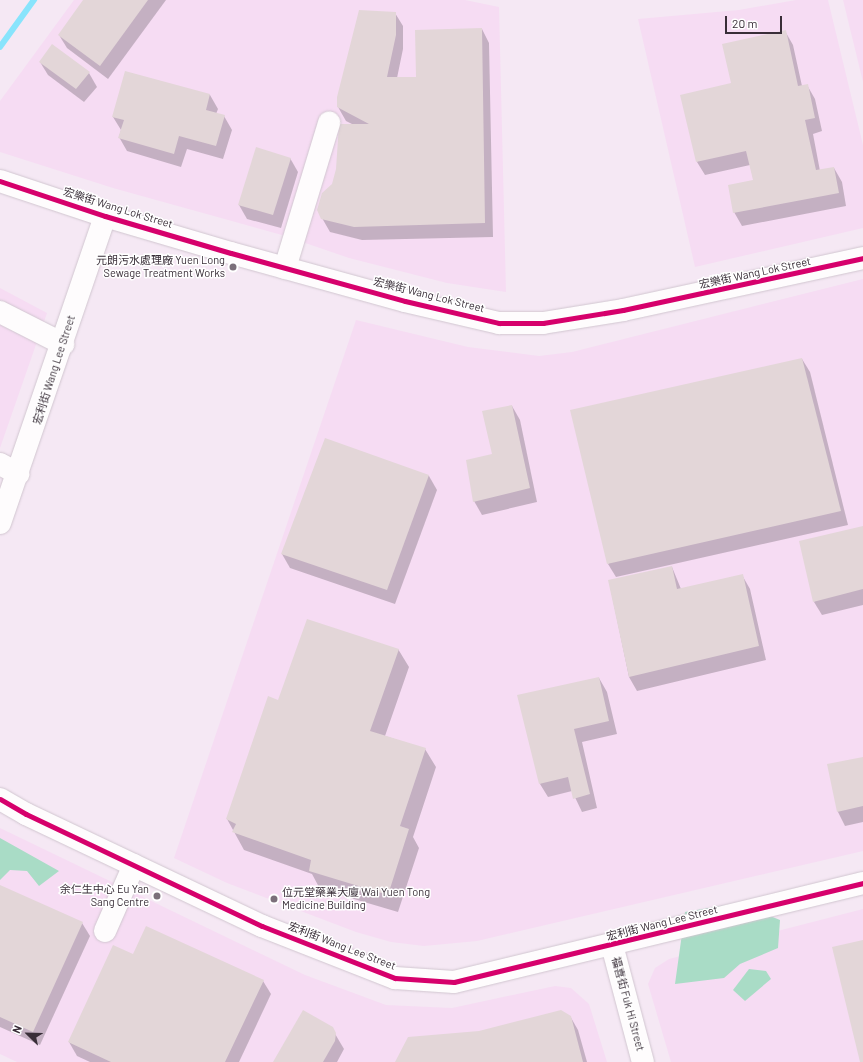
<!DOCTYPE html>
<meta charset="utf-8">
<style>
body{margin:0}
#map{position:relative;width:863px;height:1062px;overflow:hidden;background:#f5e8f4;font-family:Barlow,"Noto Sans TC",sans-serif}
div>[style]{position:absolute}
.built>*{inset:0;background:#f6dcf3}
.forest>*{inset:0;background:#a9dcc6}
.shadow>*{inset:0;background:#0003}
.stream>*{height:5.5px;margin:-2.75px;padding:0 2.75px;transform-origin:2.75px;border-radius:2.75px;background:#88e4fc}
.building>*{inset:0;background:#e3d6d8}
.roads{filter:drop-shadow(0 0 1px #d1c6d0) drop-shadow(0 0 1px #d1c6d0)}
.minor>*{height:22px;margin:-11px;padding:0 11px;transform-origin:11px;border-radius:11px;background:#fefcfd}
.cycleway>*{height:5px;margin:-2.5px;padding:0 2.5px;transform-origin:2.5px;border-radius:2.5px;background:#d6006c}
.dots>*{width:11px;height:11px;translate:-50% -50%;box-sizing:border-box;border:2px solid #fff;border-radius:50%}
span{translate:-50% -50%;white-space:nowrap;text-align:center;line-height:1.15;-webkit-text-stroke:3px #fff;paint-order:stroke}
.street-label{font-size:11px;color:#392e38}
.poi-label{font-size:11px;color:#392e38}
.right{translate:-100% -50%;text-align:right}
.left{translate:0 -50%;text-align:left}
.north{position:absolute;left:8px;top:1014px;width:40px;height:40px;-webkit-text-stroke:3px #fff;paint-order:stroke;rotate:293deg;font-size:11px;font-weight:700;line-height:16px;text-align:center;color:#392e38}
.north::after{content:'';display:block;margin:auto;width:14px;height:18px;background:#392e38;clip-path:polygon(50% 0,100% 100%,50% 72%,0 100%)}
.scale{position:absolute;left:725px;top:16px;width:57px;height:18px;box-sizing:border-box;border:2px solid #392e38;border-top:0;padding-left:5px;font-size:12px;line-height:14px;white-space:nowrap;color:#392e38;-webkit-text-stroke:3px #fff;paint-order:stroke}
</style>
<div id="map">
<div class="built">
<i style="clip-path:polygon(74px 0,465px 0,499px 7px,506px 292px,447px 283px,349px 258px,282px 235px,113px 188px,0 152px,0 101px)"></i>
<i style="clip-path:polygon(796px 0,828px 0,863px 145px,863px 228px,695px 267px,638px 19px,739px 10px)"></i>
<i style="clip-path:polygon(843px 0,863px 0,863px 82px)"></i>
<i style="clip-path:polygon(863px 279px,863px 851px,477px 941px,424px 946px,391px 942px,356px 932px,227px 883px,174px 858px,356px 320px,468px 347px,539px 356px,572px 352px)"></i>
<i style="clip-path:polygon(0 288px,47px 313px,0 448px)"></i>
<i style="clip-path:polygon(0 828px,305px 975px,386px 1005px,452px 1008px,555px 986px,571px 988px,589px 1004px,607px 1062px,17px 1062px,0 1054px)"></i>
<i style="clip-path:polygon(863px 909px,863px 1062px,671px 1062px,648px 984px,655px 968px,669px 959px)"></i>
</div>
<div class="forest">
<i style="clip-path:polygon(0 838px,59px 871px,39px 886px,27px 871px,10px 870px,0 880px)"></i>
<i style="clip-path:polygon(738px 903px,780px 920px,778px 948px,740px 964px,724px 978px,675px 984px,685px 912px)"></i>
<i style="clip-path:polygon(749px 969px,766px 971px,771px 979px,745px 1001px,733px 990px)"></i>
</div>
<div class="shadow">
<i style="clip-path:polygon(85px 0,166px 0,108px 79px,67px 48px,59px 35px)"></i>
<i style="clip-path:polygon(395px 13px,403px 26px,403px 49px,397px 78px,417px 78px,482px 29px,489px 43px,493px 237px,362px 240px,330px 232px,322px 218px,354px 125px,346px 121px,338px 107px)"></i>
<i style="clip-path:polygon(785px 31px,793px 45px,802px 86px,807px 85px,815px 99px,822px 131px,813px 134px,820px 171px,834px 168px,842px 182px,846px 206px,742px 226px,734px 212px,754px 181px,750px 165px,705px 175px,697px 162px,733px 84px)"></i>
<i style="clip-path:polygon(40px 62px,89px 73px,97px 87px,84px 102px,48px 75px)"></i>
<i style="clip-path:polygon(126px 72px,210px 95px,218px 109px,216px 114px,224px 116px,232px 130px,223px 159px,187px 149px,181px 167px,127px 151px,119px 137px,121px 130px,113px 117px)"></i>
<i style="clip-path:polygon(290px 158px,298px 172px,281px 228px,247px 219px,239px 205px)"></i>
<i style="clip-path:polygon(802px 359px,810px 372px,848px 525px,616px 577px,608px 564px)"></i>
<i style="clip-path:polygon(512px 406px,520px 420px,537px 502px,482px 515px,474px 501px)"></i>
<i style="clip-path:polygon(325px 440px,429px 476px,437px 490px,395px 604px,290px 568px,282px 554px)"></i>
<i style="clip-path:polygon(863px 527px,863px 605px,822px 615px,814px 602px)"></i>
<i style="clip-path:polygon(672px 567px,681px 589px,742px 575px,750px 589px,766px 660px,637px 691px,629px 677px,609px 581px)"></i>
<i style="clip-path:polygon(398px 649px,409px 667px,385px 736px,425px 749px,436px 767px,413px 837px,419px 848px,398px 912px,320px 889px,312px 874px,244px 850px,227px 819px,279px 701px)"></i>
<i style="clip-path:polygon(599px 678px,607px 692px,617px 734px,582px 742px,597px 808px,582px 812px,572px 791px,548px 797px,540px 784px)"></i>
<i style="clip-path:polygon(863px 758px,863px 822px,845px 826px,838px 812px,829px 765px)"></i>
<i style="clip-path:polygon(0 886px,82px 923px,90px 936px,40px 1045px,0 1027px)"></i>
<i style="clip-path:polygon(134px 955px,263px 981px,271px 994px,239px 1062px,90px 1062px,77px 1056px,69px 1042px)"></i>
<i style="clip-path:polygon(570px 1016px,578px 1030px,587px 1062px,396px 1062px,479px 1032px)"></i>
<i style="clip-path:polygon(331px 1027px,344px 1049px,337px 1062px,274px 1062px)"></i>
</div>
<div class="stream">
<i style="left:0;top:47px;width:58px;rotate:-54.1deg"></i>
</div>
<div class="building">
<i style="clip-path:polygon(83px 0,148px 0,100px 66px,58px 35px)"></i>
<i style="clip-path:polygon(359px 10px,396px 12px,396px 35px,387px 77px,416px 77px,415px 30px,482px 28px,485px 223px,354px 227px,321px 219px,317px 210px,322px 193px,332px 184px,336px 169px,339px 124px,369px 124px,337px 107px,337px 97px)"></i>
<i style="clip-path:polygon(786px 30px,798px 86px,808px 84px,815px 118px,805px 120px,816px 170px,834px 167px,839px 193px,733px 213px,728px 185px,753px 180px,746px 151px,696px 162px,680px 95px,731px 83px,722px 44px)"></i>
<i style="clip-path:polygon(52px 44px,90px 72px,76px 89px,39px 62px)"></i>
<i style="clip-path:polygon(125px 71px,210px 94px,206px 110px,225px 115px,216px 146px,179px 136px,174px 154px,118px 138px,124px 120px,112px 117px)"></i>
<i style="clip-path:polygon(256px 147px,291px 158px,273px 215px,238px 205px)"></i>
<i style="clip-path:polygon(802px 358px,841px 511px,607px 564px,570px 410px)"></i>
<i style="clip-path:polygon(512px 405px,530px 488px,473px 502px,466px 460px,492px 454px,482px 411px)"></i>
<i style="clip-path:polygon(325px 438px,429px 475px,387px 590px,281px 554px)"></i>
<i style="clip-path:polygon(863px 526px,863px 589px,813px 602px,799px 541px)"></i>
<i style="clip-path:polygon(672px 566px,677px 589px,743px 574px,759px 646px,629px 677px,608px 580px)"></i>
<i style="clip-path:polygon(307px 619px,399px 649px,370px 731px,426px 748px,400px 826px,409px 829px,388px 895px,309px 871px,311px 860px,232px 832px,236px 824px,226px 819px,268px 696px,278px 700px)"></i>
<i style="clip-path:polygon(599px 677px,609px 721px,574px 729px,590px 794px,573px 799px,568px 777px,539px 784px,517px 695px)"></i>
<i style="clip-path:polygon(863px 757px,863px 806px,837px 812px,827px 764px)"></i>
<i style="clip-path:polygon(0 885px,83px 922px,33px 1032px,0 1017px)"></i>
<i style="clip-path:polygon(146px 926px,264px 980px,225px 1062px,111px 1062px,68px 1042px,113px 945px,133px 954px)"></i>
<i style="clip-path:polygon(863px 940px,863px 1062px,860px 1062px,832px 947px)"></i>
<i style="clip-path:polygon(303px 1010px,333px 1027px,336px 1033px,335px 1041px,323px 1062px,273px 1062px)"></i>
<i style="clip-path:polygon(561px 1010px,571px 1016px,583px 1062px,395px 1062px,408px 1037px,479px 1031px)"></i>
</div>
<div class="roads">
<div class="minor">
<i style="left:0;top:181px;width:111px;rotate:18.4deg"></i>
<i style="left:105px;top:216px;width:131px;rotate:16.4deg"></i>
<i style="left:231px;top:253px;width:180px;rotate:15.4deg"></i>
<i style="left:405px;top:301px;width:97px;rotate:13.2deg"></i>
<i style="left:499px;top:323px;width:44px"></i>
<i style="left:543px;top:323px;width:81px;rotate:-9.2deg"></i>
<i style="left:623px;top:310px;width:246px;rotate:-12.2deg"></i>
<i style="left:285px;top:268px;width:152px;rotate:-73.1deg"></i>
<i style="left:0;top:312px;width:71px;rotate:26.9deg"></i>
<i style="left:0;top:464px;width:21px;rotate:28deg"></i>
<i style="left:0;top:523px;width:324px;rotate:-71.1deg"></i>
<i style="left:0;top:799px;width:30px;rotate:30deg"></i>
<i style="left:26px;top:814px;width:261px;rotate:25.4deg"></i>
<i style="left:262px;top:926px;width:143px;rotate:21.4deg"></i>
<i style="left:395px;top:978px;width:59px;rotate:3.9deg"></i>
<i style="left:454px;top:982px;width:421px;rotate:-13.6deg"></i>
<i style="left:105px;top:931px;width:72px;rotate:-66.3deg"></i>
<i style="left:612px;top:945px;width:121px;rotate:75.2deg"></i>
</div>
</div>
<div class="cycleway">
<i style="left:0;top:181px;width:111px;rotate:18.4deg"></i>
<i style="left:105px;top:216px;width:131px;rotate:16.4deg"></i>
<i style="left:231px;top:253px;width:180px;rotate:15.4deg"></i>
<i style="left:405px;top:301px;width:97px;rotate:13.2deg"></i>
<i style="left:499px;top:323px;width:44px"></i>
<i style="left:543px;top:323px;width:81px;rotate:-9.2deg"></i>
<i style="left:623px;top:310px;width:246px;rotate:-12.2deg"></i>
<i style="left:0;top:799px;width:30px;rotate:30deg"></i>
<i style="left:26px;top:814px;width:261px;rotate:25.4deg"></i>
<i style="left:262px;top:926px;width:143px;rotate:21.4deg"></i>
<i style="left:395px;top:978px;width:59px;rotate:3.9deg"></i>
<i style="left:454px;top:982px;width:421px;rotate:-13.6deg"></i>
</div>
<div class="dots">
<i style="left:233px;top:267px;background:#7b6f7a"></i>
<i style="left:157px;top:896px;background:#7b6f7a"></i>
<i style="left:274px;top:899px;background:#7b6f7a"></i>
</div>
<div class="street-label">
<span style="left:118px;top:208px;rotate:17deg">宏樂街 Wang Lok Street</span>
<span style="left:755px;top:273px;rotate:-12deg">宏樂街 Wang Lok Street</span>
<span style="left:429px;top:295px;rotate:14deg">宏樂街 Wang Lok Street</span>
<span style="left:54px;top:370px;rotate:-72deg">宏利街 Wang Lee Street</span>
<span style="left:662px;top:923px;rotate:-14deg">宏利街 Wang Lee Street</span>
<span style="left:342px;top:946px;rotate:21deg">宏利街 Wang Lee Street</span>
<span style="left:628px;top:1004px;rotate:75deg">福喜街 Fuk Hi Street</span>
</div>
<div class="poi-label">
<span class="right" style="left:225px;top:267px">元朗污水處理廠 Yuen Long<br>Sewage Treatment Works</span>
<span class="right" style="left:149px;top:896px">余仁生中心 Eu Yan<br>Sang Centre</span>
<span class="left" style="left:282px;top:899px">位元堂藥業大廈 Wai Yuen Tong<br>Medicine Building</span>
</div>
<div class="north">N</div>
<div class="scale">20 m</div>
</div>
